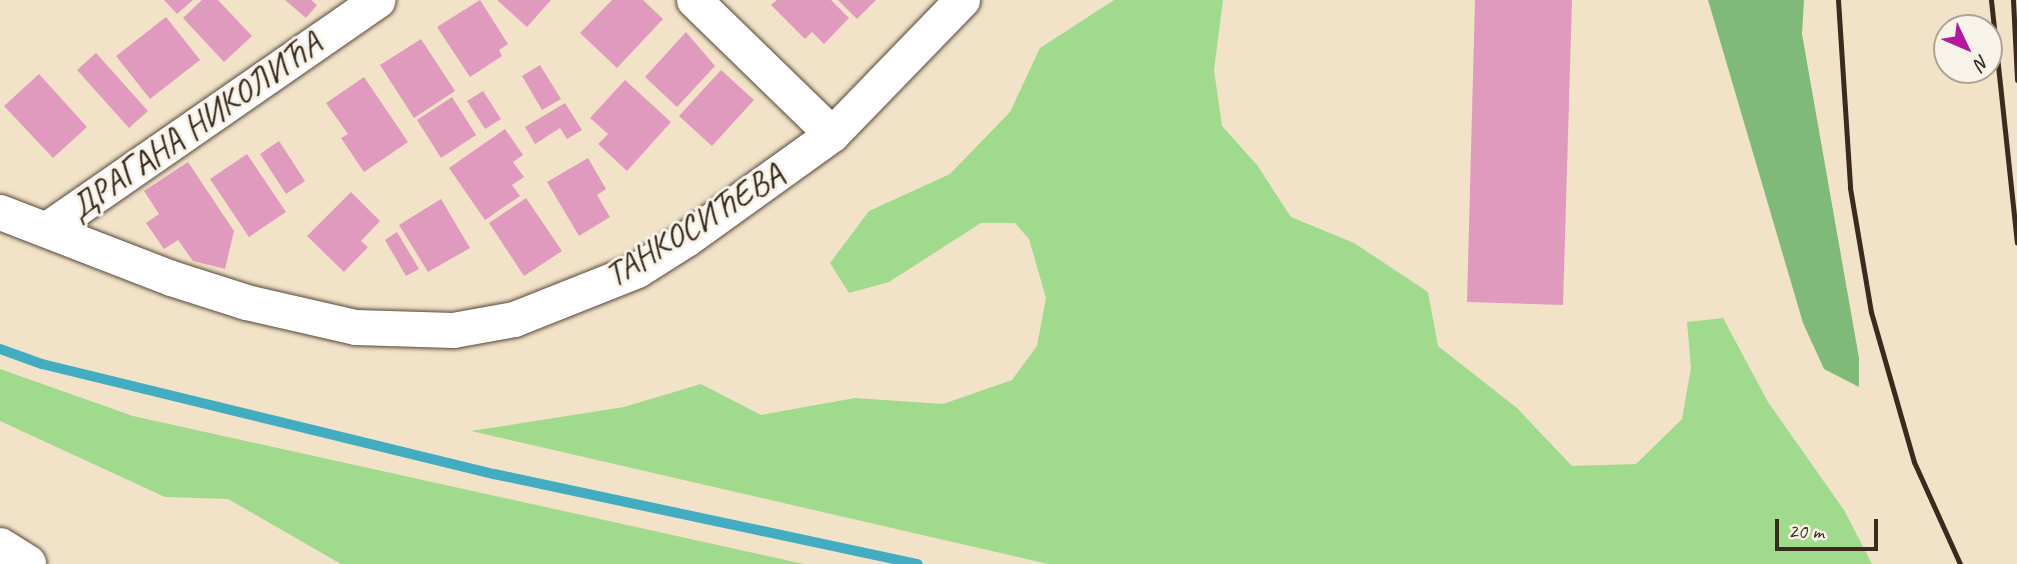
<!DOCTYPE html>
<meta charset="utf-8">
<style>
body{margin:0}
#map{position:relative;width:2017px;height:564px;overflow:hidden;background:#f2e3c8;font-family:Caveat,sans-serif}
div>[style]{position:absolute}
.green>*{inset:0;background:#9fda8d}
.forest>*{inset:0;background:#7fba78}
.stream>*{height:10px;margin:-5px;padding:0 5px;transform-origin:5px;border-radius:5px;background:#42acc1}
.building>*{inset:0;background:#e09abe}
.roads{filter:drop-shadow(0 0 2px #564638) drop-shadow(0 0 2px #564638)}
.minor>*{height:35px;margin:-17.5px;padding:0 17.5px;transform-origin:17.5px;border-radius:17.5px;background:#fff}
.tertiary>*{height:38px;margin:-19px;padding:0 19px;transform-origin:19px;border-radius:19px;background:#fff}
.rail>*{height:5px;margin:-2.5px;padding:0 2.5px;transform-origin:2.5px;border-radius:2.5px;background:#3b2a1e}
span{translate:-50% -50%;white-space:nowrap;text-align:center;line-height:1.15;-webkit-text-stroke:6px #f7f3e8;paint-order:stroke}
.street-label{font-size:35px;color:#3b2a1e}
.north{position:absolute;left:1933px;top:14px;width:70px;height:70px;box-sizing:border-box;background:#f7f3e8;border:2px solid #aca397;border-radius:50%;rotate:134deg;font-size:19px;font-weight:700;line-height:28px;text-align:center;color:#3b2a1e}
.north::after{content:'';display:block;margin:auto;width:24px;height:32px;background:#b5179e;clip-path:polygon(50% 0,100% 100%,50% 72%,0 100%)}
.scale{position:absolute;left:1775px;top:519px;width:103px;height:32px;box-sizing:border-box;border:4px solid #3b2a1e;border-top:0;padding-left:9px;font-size:21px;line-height:24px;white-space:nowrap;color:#3b2a1e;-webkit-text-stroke:5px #f7f3e8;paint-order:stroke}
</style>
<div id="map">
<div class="green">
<i style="clip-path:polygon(1114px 0,1223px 0,1214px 70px,1222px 126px,1257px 165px,1291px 217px,1354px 243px,1428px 292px,1438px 346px,1517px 408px,1572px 466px,1636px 464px,1682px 419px,1691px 368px,1687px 322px,1723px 318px,1768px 402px,1844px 510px,1872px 564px,1048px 564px,471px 431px,624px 407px,701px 384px,761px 415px,855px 398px,943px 404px,1012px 380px,1037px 346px,1046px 298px,1029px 239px,1015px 223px,981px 223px,889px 282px,849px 293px,830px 263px,869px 211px,950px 174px,1010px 112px,1040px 48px)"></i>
<i style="clip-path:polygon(0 369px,133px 416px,804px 564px,341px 564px,228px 499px,165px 497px,0 421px)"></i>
</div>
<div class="forest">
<i style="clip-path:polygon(1708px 0,1804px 0,1802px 34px,1859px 358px,1859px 387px,1824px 369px,1803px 323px)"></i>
</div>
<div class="stream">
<i style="left:0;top:349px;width:45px;rotate:19.7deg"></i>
<i style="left:42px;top:364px;width:465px;rotate:13.7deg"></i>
<i style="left:494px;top:474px;width:433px;rotate:12deg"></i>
</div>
<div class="building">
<i style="clip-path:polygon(164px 0,193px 0,177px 14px)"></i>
<i style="clip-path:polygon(202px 0,218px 0,252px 36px,224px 62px,183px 18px)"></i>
<i style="clip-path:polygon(285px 0,311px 0,317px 5px,306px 18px)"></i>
<i style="clip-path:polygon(480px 0,508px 44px,499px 50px,502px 56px,470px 77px,437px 27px)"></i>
<i style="clip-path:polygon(497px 0,551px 0,527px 27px)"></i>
<i style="clip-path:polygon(612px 0,643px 0,663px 19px,617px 68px,580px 33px)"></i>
<i style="clip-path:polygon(777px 0,831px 0,849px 18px,824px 44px,812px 32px,805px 39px,771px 5px)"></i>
<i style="clip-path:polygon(838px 0,876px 0,857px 19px)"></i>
<i style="clip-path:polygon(1475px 0,1572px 0,1563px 305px,1467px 302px)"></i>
<i style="clip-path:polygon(166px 17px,200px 60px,150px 99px,116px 56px)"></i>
<i style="clip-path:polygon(686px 32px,715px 66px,677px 107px,645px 77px)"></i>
<i style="clip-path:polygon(421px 39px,455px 91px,414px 118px,380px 65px)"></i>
<i style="clip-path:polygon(96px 53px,148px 111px,129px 128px,77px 70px)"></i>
<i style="clip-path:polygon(540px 65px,561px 99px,542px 110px,522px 76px)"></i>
<i style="clip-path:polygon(721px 70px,754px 100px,712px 146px,679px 116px)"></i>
<i style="clip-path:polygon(39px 74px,87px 127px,53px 158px,4px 106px)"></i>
<i style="clip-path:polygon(364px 77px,408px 142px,364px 172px,341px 138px,348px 134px,326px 103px)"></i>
<i style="clip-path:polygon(625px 80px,671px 122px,627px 171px,598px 144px,608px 134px,590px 118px)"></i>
<i style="clip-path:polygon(483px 91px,501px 119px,485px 129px,467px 101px)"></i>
<i style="clip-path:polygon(452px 97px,476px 135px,441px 158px,417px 120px)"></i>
<i style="clip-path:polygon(565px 103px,582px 130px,567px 139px,560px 128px,535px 144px,525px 127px)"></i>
<i style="clip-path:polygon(505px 129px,523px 155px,513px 162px,524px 177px,512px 185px,520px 196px,485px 220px,449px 168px)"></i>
<i style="clip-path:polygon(279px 141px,305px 181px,286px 194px,260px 154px)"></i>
<i style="clip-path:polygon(247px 154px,286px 212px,249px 237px,210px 179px)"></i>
<i style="clip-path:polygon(588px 158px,606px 189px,597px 195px,610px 217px,579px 236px,547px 182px)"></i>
<i style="clip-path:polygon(188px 162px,234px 231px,225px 269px,193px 261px,178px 240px,164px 249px,146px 223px,159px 214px,144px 191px)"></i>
<i style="clip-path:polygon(351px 192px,380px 221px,361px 241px,368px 247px,344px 272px,307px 236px)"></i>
<i style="clip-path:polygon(526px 198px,562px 251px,524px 276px,489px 223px)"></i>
<i style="clip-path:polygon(441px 199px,470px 248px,428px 272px,399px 225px)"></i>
<i style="clip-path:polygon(397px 232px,419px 269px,406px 276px,385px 240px)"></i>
</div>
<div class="roads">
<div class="minor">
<i style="left:694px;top:0;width:192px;rotate:44.2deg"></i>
<i style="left:0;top:212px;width:183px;rotate:21.1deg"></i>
<i style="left:171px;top:278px;width:79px;rotate:17.7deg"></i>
<i style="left:246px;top:302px;width:112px;rotate:12.9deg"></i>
<i style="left:355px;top:327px;width:98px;rotate:1.8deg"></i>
<i style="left:453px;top:330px;width:62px;rotate:-10.2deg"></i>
<i style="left:514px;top:319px;width:132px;rotate:-21.7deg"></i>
<i style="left:637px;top:270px;width:58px;rotate:-32.3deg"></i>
<i style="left:686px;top:239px;width:180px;rotate:-35.7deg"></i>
<i style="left:832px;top:134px;width:187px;rotate:-45.9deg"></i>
<i style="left:47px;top:229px;width:402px;rotate:-34.7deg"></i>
</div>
<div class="tertiary">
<i style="left:0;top:547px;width:32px;rotate:32deg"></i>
</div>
</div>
<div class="rail">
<i style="left:1838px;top:0;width:188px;rotate:86.3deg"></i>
<i style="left:1850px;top:188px;width:126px;rotate:80.4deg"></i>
<i style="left:1871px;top:312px;width:156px;rotate:74deg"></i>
<i style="left:1914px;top:462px;width:112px;rotate:65.7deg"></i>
<i style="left:1991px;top:0;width:244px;rotate:83.9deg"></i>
<i style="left:2013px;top:0;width:80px;rotate:87.1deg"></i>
</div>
<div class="street-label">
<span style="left:195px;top:126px;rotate:-35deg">ДРАГАНА НИКОЛИЋА</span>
<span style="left:694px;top:225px;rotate:-32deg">ТАНКОСИЋЕВА</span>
</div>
<div class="north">N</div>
<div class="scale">20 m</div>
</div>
